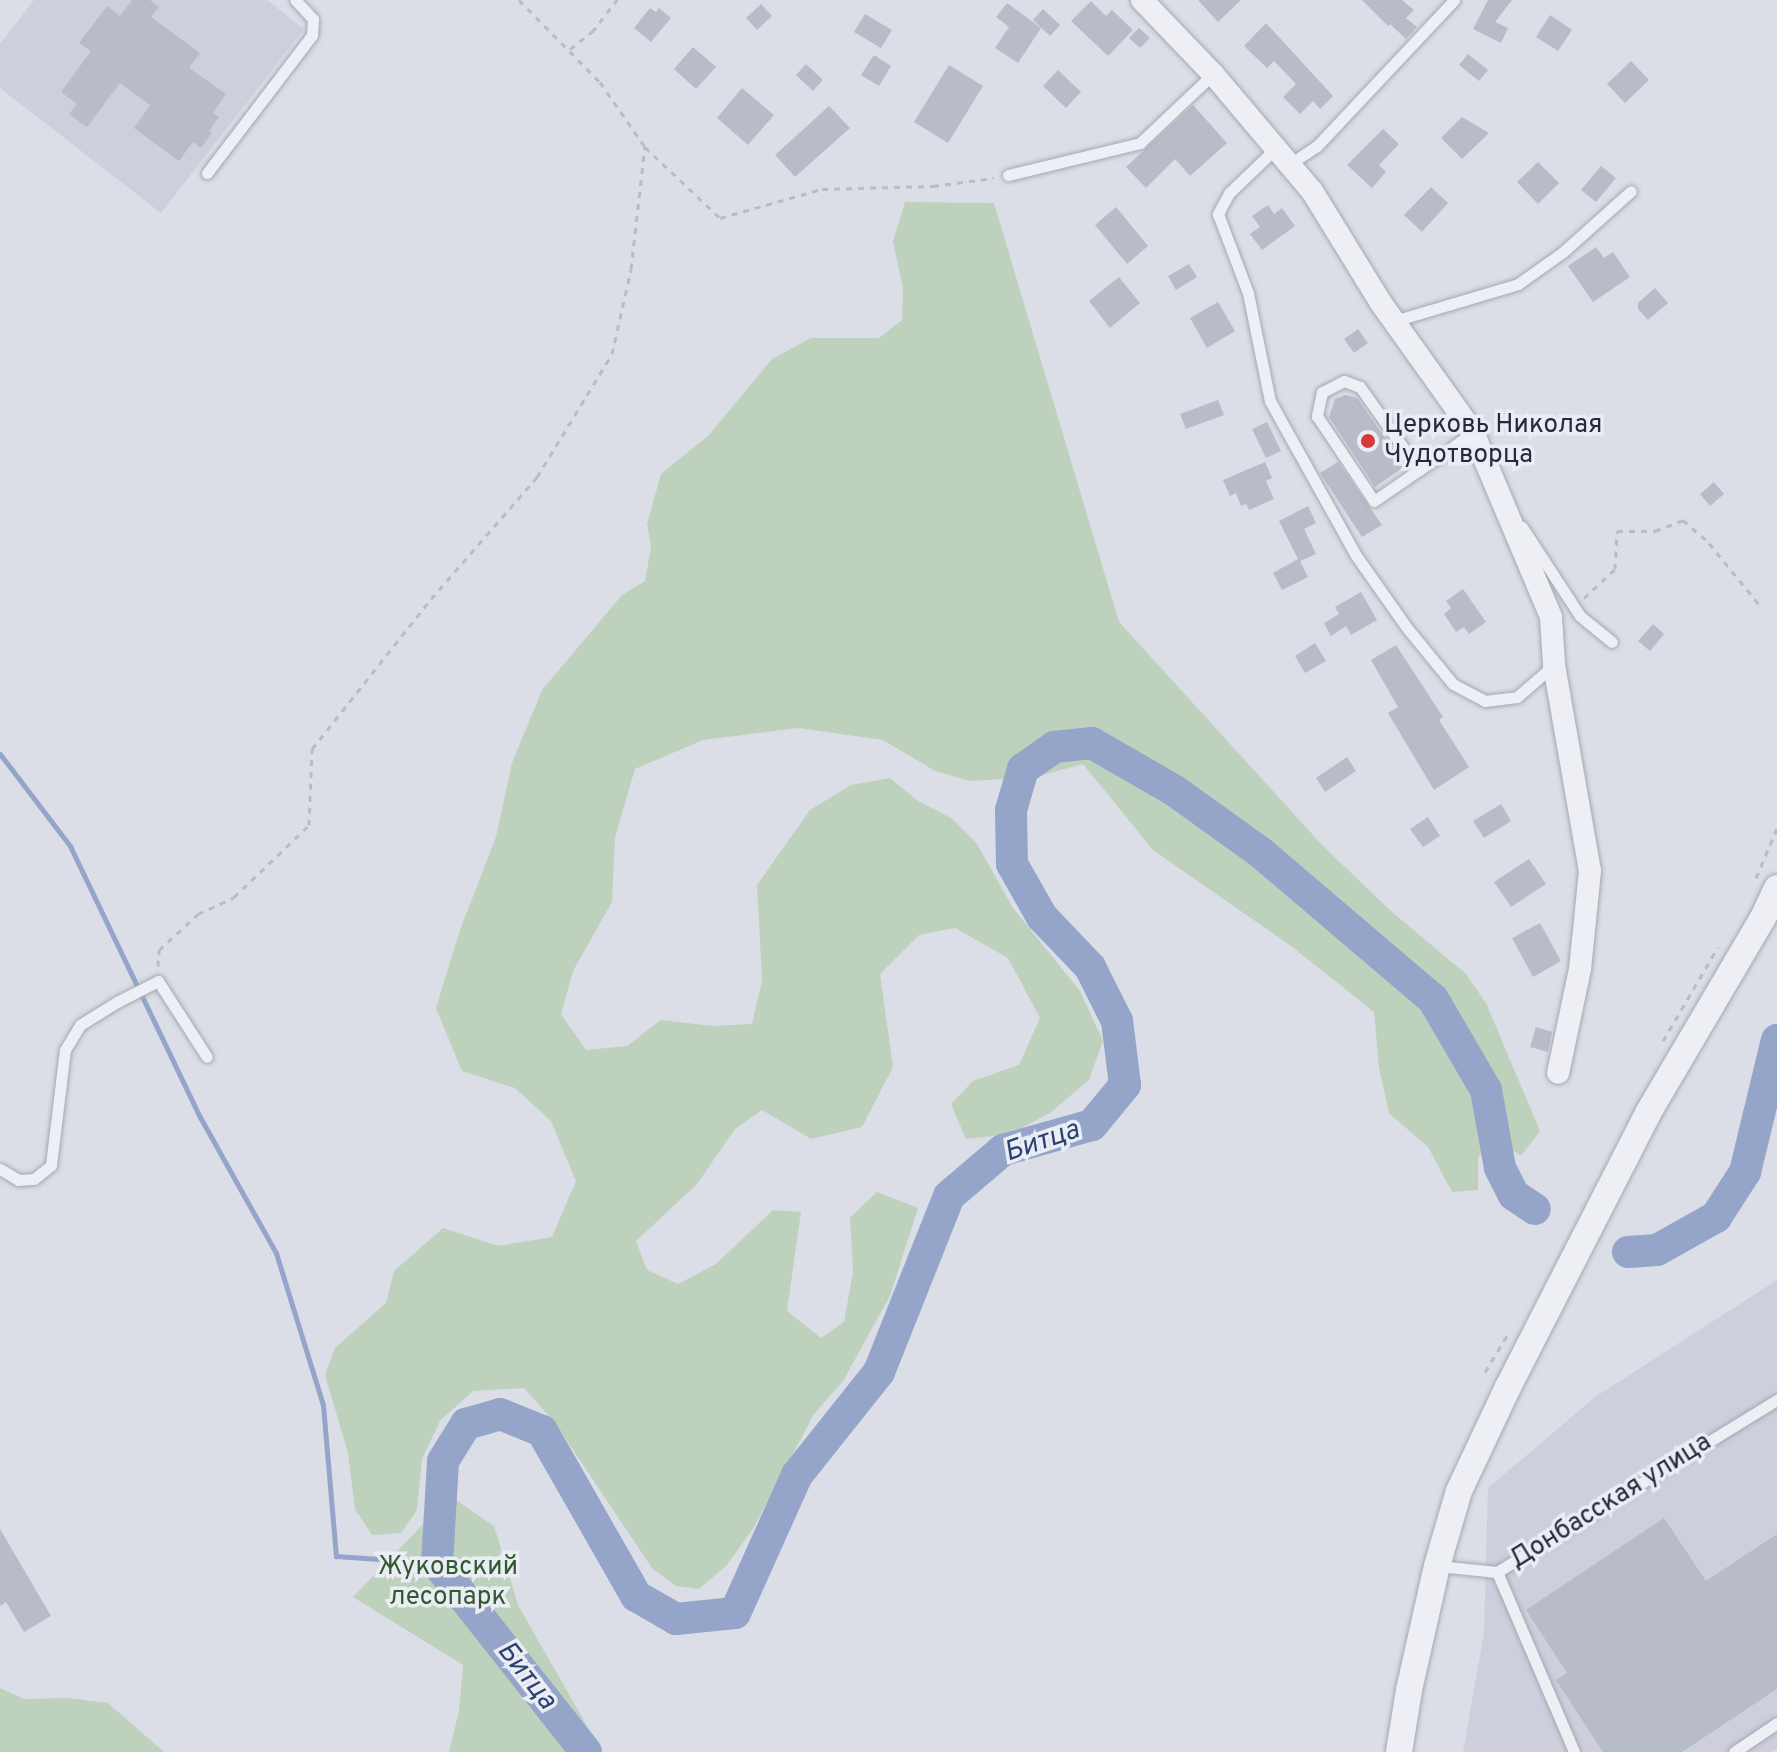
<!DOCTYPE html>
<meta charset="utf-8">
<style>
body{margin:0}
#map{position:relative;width:1777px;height:1752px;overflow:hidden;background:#dbdee6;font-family:Overpass,sans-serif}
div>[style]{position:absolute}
.built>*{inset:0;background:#cdd0dc}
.green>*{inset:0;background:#bed1bc}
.stream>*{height:5px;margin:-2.5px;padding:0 2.5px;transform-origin:2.5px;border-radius:2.5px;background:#94a5c9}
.river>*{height:32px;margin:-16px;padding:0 16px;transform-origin:16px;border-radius:16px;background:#94a5c9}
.building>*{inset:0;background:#b8bcc9}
.path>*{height:3px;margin-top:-1.5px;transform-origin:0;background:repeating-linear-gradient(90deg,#babcc5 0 6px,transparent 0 12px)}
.roads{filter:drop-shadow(0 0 2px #a4a8b3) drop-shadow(0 0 2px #a4a8b3)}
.service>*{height:11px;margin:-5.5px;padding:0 5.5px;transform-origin:5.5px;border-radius:5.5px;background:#eeeff5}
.minor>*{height:22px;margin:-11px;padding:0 11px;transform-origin:11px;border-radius:11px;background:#eeeff5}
.tertiary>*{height:26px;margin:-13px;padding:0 13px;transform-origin:13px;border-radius:13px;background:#eeeff5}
.dots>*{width:22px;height:22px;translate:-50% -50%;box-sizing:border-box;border:4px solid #eaedf4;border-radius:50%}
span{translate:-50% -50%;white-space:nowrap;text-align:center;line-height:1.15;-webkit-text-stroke:7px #eaedf4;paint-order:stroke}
.poi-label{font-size:26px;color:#252a3d}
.left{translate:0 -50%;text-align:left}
.street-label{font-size:26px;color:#252a3d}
.park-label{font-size:26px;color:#325931}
.water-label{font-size:28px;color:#2d4172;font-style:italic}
</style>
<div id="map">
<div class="built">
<i style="clip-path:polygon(34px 0,267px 0,304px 29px,161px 213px,0 88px,0 44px)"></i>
<i style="clip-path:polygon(1777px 1280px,1777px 1748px,1771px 1752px,1463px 1752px,1484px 1633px,1488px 1488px,1595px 1397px)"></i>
</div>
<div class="green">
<i style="clip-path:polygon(905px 202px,994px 203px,1119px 622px,1324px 847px,1392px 912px,1466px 974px,1486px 1003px,1540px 1131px,1521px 1156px,1494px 1137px,1478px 1158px,1478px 1190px,1452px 1192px,1428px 1147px,1389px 1113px,1379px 1067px,1374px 1012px,1291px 946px,1153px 850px,1083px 764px,1035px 777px,970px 781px,935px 771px,883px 740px,798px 728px,703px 740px,635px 769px,615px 837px,612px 902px,573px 971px,561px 1014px,586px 1050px,627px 1046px,661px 1020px,713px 1026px,752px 1024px,762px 981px,757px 885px,810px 810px,851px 785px,890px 778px,918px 801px,951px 818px,977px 844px,1013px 908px,1080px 991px,1103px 1041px,1089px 1080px,1050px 1113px,1010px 1134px,966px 1139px,951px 1104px,973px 1081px,1019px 1065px,1040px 1018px,1008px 958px,955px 928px,919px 935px,880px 974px,893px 1067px,862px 1127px,811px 1139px,762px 1110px,735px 1129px,697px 1184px,636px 1241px,647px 1270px,678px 1284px,716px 1264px,773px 1210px,801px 1212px,787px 1311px,821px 1338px,844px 1322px,853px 1272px,850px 1218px,877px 1192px,918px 1208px,890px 1296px,843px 1381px,814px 1414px,754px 1527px,727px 1565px,699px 1589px,676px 1586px,652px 1568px,555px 1423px,524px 1388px,473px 1391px,440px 1421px,422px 1459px,417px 1510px,401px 1533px,372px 1535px,355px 1509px,348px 1453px,325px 1375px,335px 1348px,386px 1303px,394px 1271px,443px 1228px,498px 1246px,552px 1237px,576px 1181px,551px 1121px,515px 1088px,462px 1071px,436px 1008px,460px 930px,496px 837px,512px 763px,542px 690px,622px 595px,645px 581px,651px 547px,647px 524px,661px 474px,709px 435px,772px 359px,811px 338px,879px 338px,902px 320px,903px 289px,893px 241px)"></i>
<i style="clip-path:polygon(450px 1496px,494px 1526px,518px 1605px,602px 1752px,449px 1752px,459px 1711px,463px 1665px,353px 1597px)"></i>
<i style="clip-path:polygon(0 1688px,24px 1699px,67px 1698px,108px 1703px,164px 1752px,0 1752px)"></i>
</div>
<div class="stream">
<i style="left:0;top:754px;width:116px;rotate:52.7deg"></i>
<i style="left:70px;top:846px;width:301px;rotate:64.4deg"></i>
<i style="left:200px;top:1117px;width:156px;rotate:60.8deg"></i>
<i style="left:276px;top:1253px;width:159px;rotate:72.8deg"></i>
<i style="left:323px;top:1405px;width:152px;rotate:85.1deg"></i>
<i style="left:336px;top:1556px;width:101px;rotate:4deg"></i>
</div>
<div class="river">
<i style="left:1628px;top:1252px;width:29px;rotate:-4deg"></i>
<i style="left:1657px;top:1250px;width:68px;rotate:-29.2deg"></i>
<i style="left:1716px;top:1217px;width:54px;rotate:-57.2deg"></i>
<i style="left:1745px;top:1172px;width:136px;rotate:-76.4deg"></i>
<i style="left:586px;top:1752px;width:241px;rotate:-128.3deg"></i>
<i style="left:437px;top:1563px;width:102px;rotate:-86.6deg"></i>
<i style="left:443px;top:1461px;width:44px;rotate:-58.1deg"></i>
<i style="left:466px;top:1424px;width:35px;rotate:-16deg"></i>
<i style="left:500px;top:1414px;width:45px;rotate:22deg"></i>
<i style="left:542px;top:1431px;width:190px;rotate:60.3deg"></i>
<i style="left:636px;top:1596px;width:46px;rotate:29.9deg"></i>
<i style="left:676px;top:1619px;width:59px;rotate:-5.8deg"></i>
<i style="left:735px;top:1613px;width:151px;rotate:-65.8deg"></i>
<i style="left:797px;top:1475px;width:132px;rotate:-51.5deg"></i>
<i style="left:879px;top:1372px;width:189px;rotate:-68.3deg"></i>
<i style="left:949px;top:1196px;width:71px;rotate:-40.4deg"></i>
<i style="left:1003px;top:1150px;width:92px;rotate:-15.7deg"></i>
<i style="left:1092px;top:1125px;width:52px;rotate:-50.5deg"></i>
<i style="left:1125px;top:1085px;width:64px;rotate:-97.1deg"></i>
<i style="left:1117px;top:1021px;width:60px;rotate:-116.6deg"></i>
<i style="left:1090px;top:967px;width:69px;rotate:-133.8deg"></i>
<i style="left:1042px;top:917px;width:61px;rotate:-119.5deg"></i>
<i style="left:1012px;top:864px;width:54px;rotate:-91.1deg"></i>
<i style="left:1011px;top:810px;width:43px;rotate:-73.7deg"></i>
<i style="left:1023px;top:769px;width:38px;rotate:-35deg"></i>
<i style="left:1054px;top:747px;width:38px;rotate:-6deg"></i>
<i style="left:1092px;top:743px;width:96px;rotate:30deg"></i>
<i style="left:1175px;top:791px;width:105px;rotate:35.7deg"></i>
<i style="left:1260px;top:852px;width:227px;rotate:40.4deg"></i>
<i style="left:1433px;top:999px;width:105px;rotate:59.8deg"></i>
<i style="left:1486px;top:1090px;width:79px;rotate:79.8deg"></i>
<i style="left:1500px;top:1168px;width:30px;rotate:63deg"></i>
<i style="left:1514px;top:1195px;width:25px;rotate:34deg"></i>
</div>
<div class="building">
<i style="clip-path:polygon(132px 0,150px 0,159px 7px,151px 17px,200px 53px,189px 68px,226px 94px,213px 113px,219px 117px,209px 131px,212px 133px,201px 148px,193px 142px,179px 161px,134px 128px,150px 105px,120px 83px,87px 127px,69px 114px,77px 104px,61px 92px,91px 51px,79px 43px,107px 6px,120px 16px)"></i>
<i style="clip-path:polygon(1198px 0,1241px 0,1218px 22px)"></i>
<i style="clip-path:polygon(1362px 0,1402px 0,1414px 10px,1406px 18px,1417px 27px,1406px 39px,1390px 24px,1388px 26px)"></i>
<i style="clip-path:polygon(1488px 0,1512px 0,1495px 22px,1508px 28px,1501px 43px,1473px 29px)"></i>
<i style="clip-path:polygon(1091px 1px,1106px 16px,1112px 10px,1133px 30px,1108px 56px,1071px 21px)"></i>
<i style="clip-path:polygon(1007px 3px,1041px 28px,1018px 63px,995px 48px,1009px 27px,996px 17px)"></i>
<i style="clip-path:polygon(761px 4px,772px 16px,757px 30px,746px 18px)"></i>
<i style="clip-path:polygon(650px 8px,656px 12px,659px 8px,671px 18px,651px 42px,634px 28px)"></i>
<i style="clip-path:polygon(1043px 9px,1060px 25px,1050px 36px,1033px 20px)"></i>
<i style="clip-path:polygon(865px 14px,892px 30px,881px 48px,854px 32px)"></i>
<i style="clip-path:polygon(1550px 15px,1572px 30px,1558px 51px,1536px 37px)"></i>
<i style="clip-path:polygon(1266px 23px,1333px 96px,1320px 109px,1313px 101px,1300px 114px,1283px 97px,1296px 84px,1274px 61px,1267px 68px,1244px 46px)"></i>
<i style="clip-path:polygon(1139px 28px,1150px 38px,1140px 48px,1129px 38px)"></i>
<i style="clip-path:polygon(693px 47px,716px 67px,696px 89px,674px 69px)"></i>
<i style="clip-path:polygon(1468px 54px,1488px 70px,1479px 81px,1459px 65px)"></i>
<i style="clip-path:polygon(874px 55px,891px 66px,879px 86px,861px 75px)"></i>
<i style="clip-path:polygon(1631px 61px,1649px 80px,1625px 103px,1607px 84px)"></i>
<i style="clip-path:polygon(806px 64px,823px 80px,813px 91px,796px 75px)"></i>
<i style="clip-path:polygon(949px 65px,983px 86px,948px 143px,914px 122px)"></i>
<i style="clip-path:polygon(1058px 70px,1081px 92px,1066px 108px,1043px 86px)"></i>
<i style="clip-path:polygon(742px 88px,774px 115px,748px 145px,717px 118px)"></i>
<i style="clip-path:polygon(1193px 105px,1227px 143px,1190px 176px,1175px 159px,1146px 188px,1126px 167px)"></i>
<i style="clip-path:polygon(829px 106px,850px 128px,795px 177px,775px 155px)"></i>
<i style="clip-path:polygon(1462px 117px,1489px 133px,1462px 159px,1441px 138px)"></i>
<i style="clip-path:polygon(1383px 129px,1399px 144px,1379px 165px,1386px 172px,1372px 188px,1347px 165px)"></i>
<i style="clip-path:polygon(1538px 162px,1559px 183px,1538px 204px,1517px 182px)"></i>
<i style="clip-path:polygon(1601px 166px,1616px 178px,1596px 202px,1581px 190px)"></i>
<i style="clip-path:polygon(1431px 187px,1448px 203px,1422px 232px,1404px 215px)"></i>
<i style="clip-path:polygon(1268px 205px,1274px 214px,1282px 208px,1295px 226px,1262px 250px,1250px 234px,1260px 227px,1252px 216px)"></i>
<i style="clip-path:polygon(1116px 207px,1148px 246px,1127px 264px,1095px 225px)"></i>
<i style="clip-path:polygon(1596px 247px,1604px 258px,1613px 252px,1630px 277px,1593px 302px,1568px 266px)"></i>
<i style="clip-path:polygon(1189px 264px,1197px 277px,1176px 290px,1168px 276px)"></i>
<i style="clip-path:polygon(1119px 277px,1140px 303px,1110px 328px,1089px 301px)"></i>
<i style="clip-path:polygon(1655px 288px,1668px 303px,1648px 320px,1638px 309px,1638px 303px)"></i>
<i style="clip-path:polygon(1218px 302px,1235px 331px,1207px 348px,1190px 318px)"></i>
<i style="clip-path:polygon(1358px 329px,1368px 343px,1354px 353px,1344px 339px)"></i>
<i style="clip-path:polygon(1345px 395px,1357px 398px,1405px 466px,1375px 487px,1329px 417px,1335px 399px)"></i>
<i style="clip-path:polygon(1218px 400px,1224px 415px,1186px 429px,1180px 414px)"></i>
<i style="clip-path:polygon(1267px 422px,1281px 451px,1266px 458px,1252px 429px)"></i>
<i style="clip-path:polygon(1265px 462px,1272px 478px,1266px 481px,1274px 499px,1249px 510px,1246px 504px,1241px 506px,1236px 493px,1230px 496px,1223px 480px)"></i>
<i style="clip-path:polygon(1338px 462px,1382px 525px,1362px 537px,1320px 473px)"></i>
<i style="clip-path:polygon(1714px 482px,1724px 494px,1710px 506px,1700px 494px)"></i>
<i style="clip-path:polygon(1308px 506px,1316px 523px,1304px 529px,1316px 554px,1300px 561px,1308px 577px,1282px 590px,1273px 573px,1298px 559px,1279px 521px)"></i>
<i style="clip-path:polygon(1463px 589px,1486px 622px,1469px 634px,1464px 627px,1456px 632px,1444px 614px,1451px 608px,1446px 601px)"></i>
<i style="clip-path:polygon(1361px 592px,1377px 620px,1351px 635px,1346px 626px,1331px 636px,1324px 623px,1339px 614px,1335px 607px)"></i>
<i style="clip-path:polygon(1653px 624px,1664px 634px,1650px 651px,1638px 641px)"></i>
<i style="clip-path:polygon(1315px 643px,1326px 661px,1305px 673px,1295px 656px)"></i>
<i style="clip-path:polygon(1396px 645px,1443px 717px,1439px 720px,1469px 767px,1434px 790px,1388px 713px,1398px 707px,1371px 660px)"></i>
<i style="clip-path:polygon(1347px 757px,1356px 771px,1325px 792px,1316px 778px)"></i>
<i style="clip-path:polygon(1501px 804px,1511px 821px,1484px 838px,1473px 821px)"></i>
<i style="clip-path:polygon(1428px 817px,1440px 836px,1423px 847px,1410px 829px)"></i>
<i style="clip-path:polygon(1529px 859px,1546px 884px,1511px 907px,1494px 882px)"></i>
<i style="clip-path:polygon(1540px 923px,1561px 961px,1533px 977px,1512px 938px)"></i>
<i style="clip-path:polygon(1536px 1027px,1552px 1032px,1548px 1052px,1530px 1047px)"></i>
<i style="clip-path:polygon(1664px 1518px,1706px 1581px,1777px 1534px,1777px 1689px,1682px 1752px,1603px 1752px,1556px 1680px,1567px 1673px,1526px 1610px)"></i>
<i style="clip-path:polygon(0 1529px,51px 1616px,24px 1632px,6px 1602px,0 1606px)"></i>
</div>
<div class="path">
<i style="left:519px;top:0;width:115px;rotate:45.4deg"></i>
<i style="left:600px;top:82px;width:79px;rotate:55.3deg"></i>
<i style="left:645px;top:147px;width:103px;rotate:43.4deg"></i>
<i style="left:720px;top:218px;width:106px;rotate:-15.9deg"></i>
<i style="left:822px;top:189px;width:111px;rotate:-1.5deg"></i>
<i style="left:933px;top:186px;width:61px;rotate:-7.6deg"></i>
<i style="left:570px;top:49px;width:28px;rotate:-38deg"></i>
<i style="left:592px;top:32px;width:41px;rotate:-52deg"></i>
<i style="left:1584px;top:598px;width:42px;rotate:-43.1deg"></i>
<i style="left:1615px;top:569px;width:38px;rotate:-87deg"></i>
<i style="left:1617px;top:531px;width:38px"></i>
<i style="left:1655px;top:531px;width:30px;rotate:-21deg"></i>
<i style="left:1683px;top:520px;width:35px;rotate:41deg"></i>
<i style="left:1709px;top:543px;width:84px;rotate:50.8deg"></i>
<i style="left:1756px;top:878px;width:54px;rotate:-67.2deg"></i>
<i style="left:158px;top:966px;width:16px;rotate:-86deg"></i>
<i style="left:159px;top:950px;width:53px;rotate:-42.7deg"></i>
<i style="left:198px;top:914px;width:40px;rotate:-25deg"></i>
<i style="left:234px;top:897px;width:104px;rotate:-43.8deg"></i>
<i style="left:309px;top:825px;width:76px;rotate:-87.7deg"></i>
<i style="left:312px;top:749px;width:191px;rotate:-51.6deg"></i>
<i style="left:431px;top:599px;width:162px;rotate:-49deg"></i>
<i style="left:537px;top:477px;width:144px;rotate:-58.6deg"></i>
<i style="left:612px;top:354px;width:87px;rotate:-77.4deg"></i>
<i style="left:631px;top:269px;width:123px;rotate:-83.5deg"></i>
<i style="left:1663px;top:1041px;width:109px;rotate:-59.7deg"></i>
<i style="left:1485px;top:1372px;width:44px;rotate:-58.8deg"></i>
</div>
<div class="roads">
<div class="service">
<i style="left:1277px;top:147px;width:66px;rotate:136.2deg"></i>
<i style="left:1229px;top:193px;width:24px;rotate:118deg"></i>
<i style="left:1218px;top:214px;width:85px;rotate:69.2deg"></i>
<i style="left:1248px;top:293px;width:110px;rotate:78.5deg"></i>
<i style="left:1270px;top:401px;width:175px;rotate:60.9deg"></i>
<i style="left:1355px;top:554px;width:90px;rotate:54.9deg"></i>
<i style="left:1407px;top:628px;width:72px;rotate:50.6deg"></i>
<i style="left:1453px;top:684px;width:36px;rotate:28deg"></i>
<i style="left:1485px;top:701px;width:32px;rotate:-7deg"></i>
<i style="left:1517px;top:697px;width:49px;rotate:-40.9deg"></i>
<i style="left:1290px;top:164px;width:32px;rotate:-34deg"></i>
<i style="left:1317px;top:146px;width:200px;rotate:-46.8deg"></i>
<i style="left:207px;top:173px;width:173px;rotate:-52.7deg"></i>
<i style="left:312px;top:35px;width:16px;rotate:-86deg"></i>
<i style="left:313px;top:19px;width:26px;rotate:-133deg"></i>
<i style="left:1008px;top:175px;width:136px;rotate:-13.6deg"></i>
<i style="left:1140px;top:143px;width:100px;rotate:-43.4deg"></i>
<i style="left:1394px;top:321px;width:129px;rotate:-16.6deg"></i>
<i style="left:1518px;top:284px;width:55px;rotate:-35.4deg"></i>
<i style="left:1563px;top:252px;width:91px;rotate:-41.9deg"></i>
<i style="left:1419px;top:470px;width:102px;rotate:-125.4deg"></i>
<i style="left:1360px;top:387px;width:17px;rotate:-159deg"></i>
<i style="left:1344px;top:381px;width:25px;rotate:153deg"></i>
<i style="left:1322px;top:392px;width:25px;rotate:102deg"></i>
<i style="left:1317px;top:416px;width:102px;rotate:56.2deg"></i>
<i style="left:1374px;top:501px;width:55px;rotate:-34.6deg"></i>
<i style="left:1419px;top:470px;width:36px;rotate:-34deg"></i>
<i style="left:1449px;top:450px;width:30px;rotate:-37deg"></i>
<i style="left:1522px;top:527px;width:106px;rotate:56.9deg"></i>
<i style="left:1580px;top:616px;width:41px;rotate:39.1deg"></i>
<i style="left:0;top:1169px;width:21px;rotate:31deg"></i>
<i style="left:18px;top:1180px;width:16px;rotate:-4deg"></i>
<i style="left:34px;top:1179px;width:22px;rotate:-39deg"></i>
<i style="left:51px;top:1165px;width:116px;rotate:-83.1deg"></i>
<i style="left:65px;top:1050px;width:29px;rotate:-59deg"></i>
<i style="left:80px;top:1025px;width:44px;rotate:-31.9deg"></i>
<i style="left:117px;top:1002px;width:46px;rotate:-27.1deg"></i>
<i style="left:158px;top:981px;width:90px;rotate:57.2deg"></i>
<i style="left:1438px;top:1566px;width:59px;rotate:5.8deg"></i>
<i style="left:1497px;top:1572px;width:329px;rotate:-31.6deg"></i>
<i style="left:1497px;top:1572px;width:196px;rotate:66.8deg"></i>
<i style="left:1734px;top:1752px;width:52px;rotate:-34deg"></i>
</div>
<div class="minor">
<i style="left:1142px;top:0;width:103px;rotate:46.2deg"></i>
<i style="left:1213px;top:74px;width:153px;rotate:49.8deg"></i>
<i style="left:1312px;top:191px;width:132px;rotate:58.4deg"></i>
<i style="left:1381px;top:303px;width:158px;rotate:54.5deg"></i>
<i style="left:1473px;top:432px;width:201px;rotate:67.1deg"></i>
<i style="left:1551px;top:617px;width:48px;rotate:86.4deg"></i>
<i style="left:1554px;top:665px;width:209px;rotate:80.1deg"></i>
<i style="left:1590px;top:871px;width:99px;rotate:95.8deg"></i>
<i style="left:1580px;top:969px;width:106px;rotate:101.9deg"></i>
</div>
<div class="tertiary">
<i style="left:1399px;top:1752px;width:63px;rotate:-80.8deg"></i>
<i style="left:1409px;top:1690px;width:127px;rotate:-77.3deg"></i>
<i style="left:1437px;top:1566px;width:78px;rotate:-73.7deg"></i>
<i style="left:1459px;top:1491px;width:115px;rotate:-64.8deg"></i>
<i style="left:1508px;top:1387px;width:308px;rotate:-62.9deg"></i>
<i style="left:1648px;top:1113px;width:226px;rotate:-59.5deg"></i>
<i style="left:1763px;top:918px;width:33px;rotate:-65deg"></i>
</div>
</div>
<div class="dots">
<i style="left:1368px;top:441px;background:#d43a38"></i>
</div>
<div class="poi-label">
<span class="left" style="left:1384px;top:441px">Церковь Николая<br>Чудотворца</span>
</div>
<div class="street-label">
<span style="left:1611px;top:1502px;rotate:-32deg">Донбасская улица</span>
</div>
<div class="park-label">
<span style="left:448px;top:1583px">Жуковский<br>лесопарк</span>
</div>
<div class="water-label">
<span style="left:1042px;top:1142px;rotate:-19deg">Битца</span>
<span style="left:526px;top:1676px;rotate:52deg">Битца</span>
</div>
</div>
